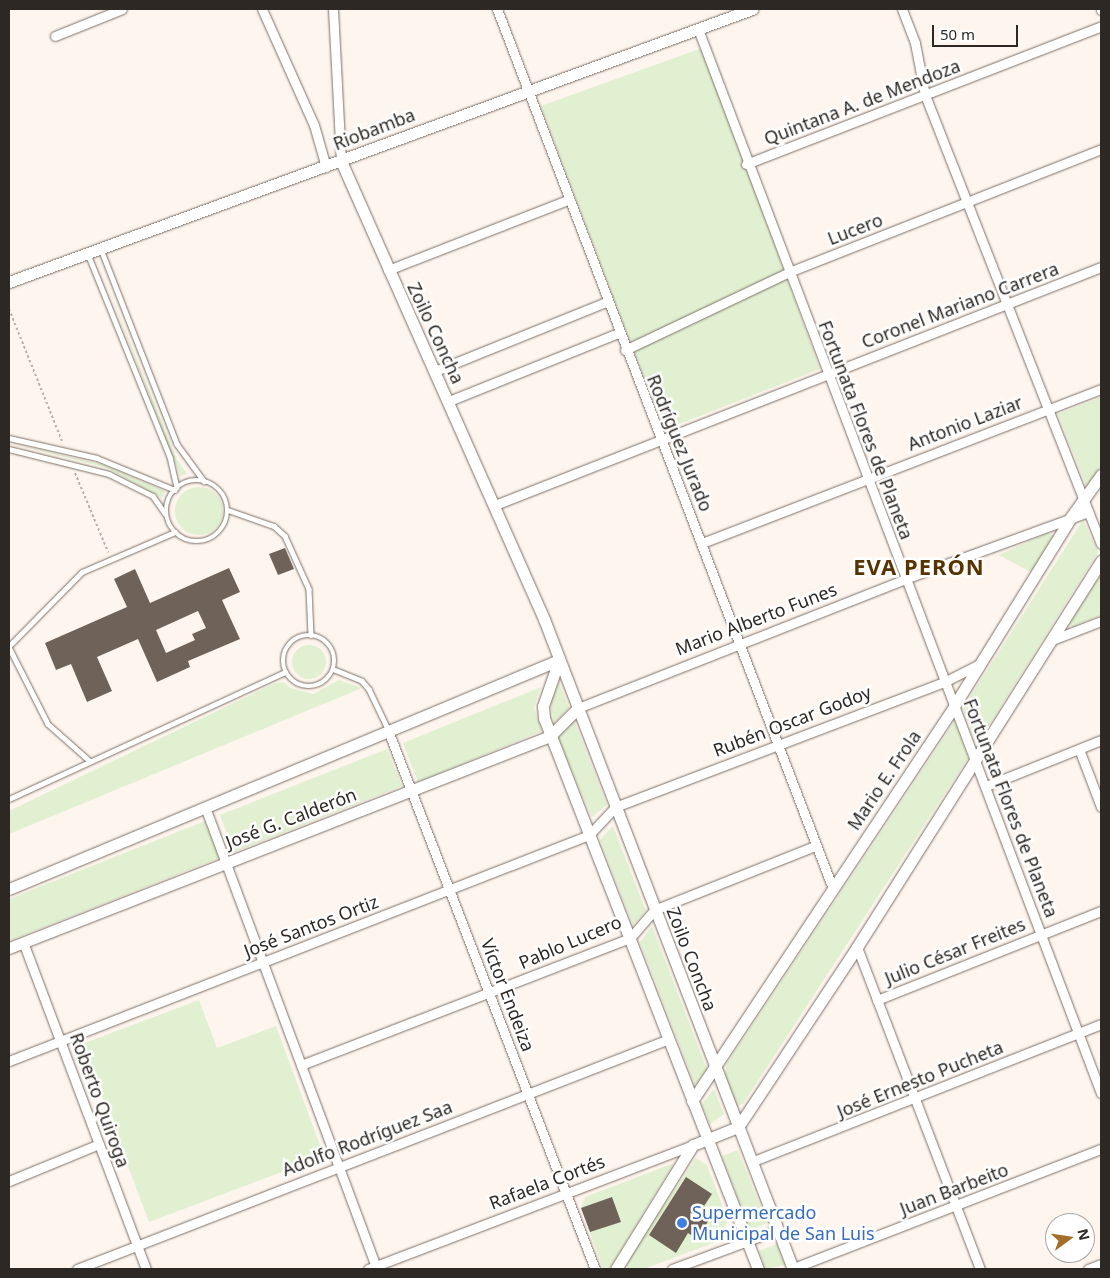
<!DOCTYPE html>
<meta charset="utf-8">
<style>
body{margin:0}
#map{position:relative;width:1110px;height:1278px;overflow:hidden;background:#fef5ee;font-family:"Noto Sans",sans-serif}
div>[style]{position:absolute}
.green>*{inset:0;background:#e0f0d0}
.round{border-radius:50%}
.building>*{inset:0;background:#6f6359}
.path>*{height:2px;margin-top:-1px;transform-origin:0;background:repeating-linear-gradient(90deg,#b8b0aa 0 2.5px,transparent 0 5px)}
.roads{filter:drop-shadow(0 0 1px #7c6f65) drop-shadow(0 0 1px #7c6f65)}
.service>*{height:4.5px;margin:-2.25px;padding:0 2.25px;transform-origin:2.25px;border-radius:2.25px;background:#fff}
.service>.ring{margin:-2.25px;padding:0;box-sizing:content-box;background:none;border:4.5px solid #fff;border-radius:50%}
.minor>*{height:9px;margin:-4.5px;padding:0 4.5px;transform-origin:4.5px;border-radius:4.5px;background:#fff}
.tertiary>*{height:11px;margin:-5.5px;padding:0 5.5px;transform-origin:5.5px;border-radius:5.5px;background:#fff}
.dots>*{width:14px;height:14px;translate:-50% -50%;box-sizing:border-box;border:2px solid #fff;border-radius:50%}
span{translate:-50% -50%;white-space:nowrap;text-align:center;line-height:1.15;-webkit-text-stroke:5px #fff;paint-order:stroke}
.street-label{font-size:18px;color:#2d2823}
.shop-label{font-size:18px;color:#366cbe}
.left{translate:0 -50%;text-align:left}
.district-label{font-size:22px;color:#573300;font-weight:700;letter-spacing:1px}
.frame{position:absolute;inset:0;border:10px solid #2d2823;pointer-events:none}
.north{position:absolute;left:1045px;top:1213px;width:50px;height:50px;box-sizing:border-box;background:#fff;border:1px solid #aba9a7;border-radius:50%;rotate:76deg;font-size:14px;font-weight:700;line-height:20px;text-align:center;color:#2d2823}
.north::after{content:'';display:block;margin:auto;width:18px;height:22px;background:#a46d28;clip-path:polygon(50% 0,100% 100%,50% 72%,0 100%)}
.scale{position:absolute;left:932px;top:25px;width:86px;height:22px;box-sizing:border-box;border:2px solid #2d2823;border-top:0;padding-left:6px;font-size:15px;line-height:18px;white-space:nowrap;color:#2d2823;-webkit-text-stroke:4px #fff;paint-order:stroke}
</style>
<div id="map">
<div class="green">
<i style="clip-path:polygon(702px 48px,820px 369px,664px 430px,541px 106px)"></i>
<i style="clip-path:polygon(102px 271px,177px 460px,187px 474px,180px 476px)"></i>
<i style="clip-path:polygon(1101px 397px,1101px 466px,1087px 488px,1058px 414px)"></i>
<i style="clip-path:polygon(9px 443px,104px 465px,165px 491px,162px 498px,107px 468px)"></i>
<i class="round" style="left:175px;top:487px;width:48px;height:48px"></i>
<i style="clip-path:polygon(1083px 520px,1098px 552px,977px 744px,963px 708px)"></i>
<i style="clip-path:polygon(1047px 533px,1055px 536px,1032px 573px,999px 555px)"></i>
<i style="clip-path:polygon(1101px 574px,1101px 615px,1072px 627px,1070px 623px)"></i>
<i class="round" style="left:292px;top:645px;width:34px;height:34px"></i>
<i style="clip-path:polygon(339px 680px,362px 688px,9px 834px,9px 811px,275px 683px,283px 682px,291px 688px,313px 694px)"></i>
<i style="clip-path:polygon(559px 682px,569px 708px,554px 723px,550px 701px)"></i>
<i style="clip-path:polygon(541px 687px,534px 708px,542px 731px,418px 782px,403px 743px)"></i>
<i style="clip-path:polygon(574px 720px,607px 805px,592px 817px,557px 737px)"></i>
<i style="clip-path:polygon(955px 721px,968px 758px,743px 1104px,735px 1106px,724px 1077px,727px 1063px)"></i>
<i style="clip-path:polygon(387px 749px,402px 786px,234px 852px,220px 815px)"></i>
<i style="clip-path:polygon(205px 821px,219px 858px,9px 941px,9px 899px)"></i>
<i style="clip-path:polygon(613px 826px,646px 911px,633px 925px,600px 840px)"></i>
<i style="clip-path:polygon(652px 926px,707px 1069px,695px 1085px,640px 942px)"></i>
<i style="clip-path:polygon(199px 1000px,217px 1048px,276px 1026px,324px 1156px,149px 1222px,82px 1044px)"></i>
<i style="clip-path:polygon(714px 1089px,724px 1114px,710px 1124px,702px 1104px)"></i>
<i style="clip-path:polygon(738px 1150px,767px 1223px,750px 1230px,722px 1156px)"></i>
<i style="clip-path:polygon(696px 1158px,707px 1165px,728px 1221px,713px 1243px,644px 1269px,628px 1269px,626px 1262px)"></i>
<i style="clip-path:polygon(674px 1163px,609px 1269px,603px 1269px,581px 1208px,585px 1197px)"></i>
<i style="clip-path:polygon(777px 1244px,785px 1265px,766px 1269px,759px 1251px)"></i>
</div>
<div class="building">
<i style="clip-path:polygon(285px 548px,294px 569px,278px 575px,269px 554px)"></i>
<i style="clip-path:polygon(evenodd,229px 568px,240px 592px,222px 600px,240px 639px,188px 661px,190px 667px,157px 682px,138px 639px,97px 657px,112px 691px,87px 702px,71px 664px,56px 670px,45px 643px,127px 607px,114px 579px,135px 569px,150px 603px,229px 568px,198px 611px,206px 628px,192px 634px,195px 640px,166px 653px,156px 630px,198px 611px)"></i>
<i style="clip-path:polygon(686px 1177px,712px 1194px,704px 1206px,714px 1212px,697px 1239px,688px 1233px,676px 1253px,649px 1235px)"></i>
<i style="clip-path:polygon(612px 1197px,621px 1222px,590px 1232px,581px 1208px)"></i>
</div>
<div class="path">
<i style="left:9px;top:309px;width:142px;rotate:68.1deg"></i>
<i style="left:75px;top:473px;width:86px;rotate:67.3deg"></i>
</div>
<div class="roads">
<div class="service">
<i style="left:101px;top:249px;width:209px;rotate:68.7deg"></i>
<i style="left:177px;top:444px;width:46px;rotate:53.9deg"></i>
<i style="left:88px;top:254px;width:219px;rotate:68deg"></i>
<i style="left:170px;top:457px;width:31px;rotate:77deg"></i>
<i style="left:9px;top:438px;width:90px;rotate:12.8deg"></i>
<i style="left:97px;top:458px;width:84px;rotate:22.3deg"></i>
<i style="left:9px;top:449px;width:103px;rotate:14deg"></i>
<i style="left:109px;top:474px;width:49px;rotate:26.6deg"></i>
<i style="left:153px;top:496px;width:21px;rotate:55deg"></i>
<i class="ring" style="left:166px;top:480px;width:57.5px;height:57.5px"></i>
<i style="left:228px;top:510px;width:49px;rotate:19.2deg"></i>
<i style="left:274px;top:526px;width:15px;rotate:42deg"></i>
<i style="left:285px;top:536px;width:58px;rotate:65.6deg"></i>
<i style="left:309px;top:589px;width:46px;rotate:87.5deg"></i>
<i class="ring" style="left:283px;top:635px;width:47.5px;height:47.5px"></i>
<i style="left:9px;top:646px;width:104px;rotate:-45.4deg"></i>
<i style="left:82px;top:572px;width:101px;rotate:-23.3deg"></i>
<i style="left:9px;top:647px;width:86px;rotate:63.1deg"></i>
<i style="left:48px;top:724px;width:56px;rotate:41.4deg"></i>
<i style="left:333px;top:669px;width:31px;rotate:22deg"></i>
<i style="left:362px;top:681px;width:11px;rotate:49deg"></i>
<i style="left:369px;top:689px;width:47px;rotate:64.5deg"></i>
<i style="left:9px;top:799px;width:304px;rotate:-24.7deg"></i>
</div>
<div class="minor">
<i style="left:262px;top:9px;width:127px;rotate:65.9deg"></i>
<i style="left:314px;top:125px;width:44px;rotate:74.1deg"></i>
<i style="left:333px;top:9px;width:152px;rotate:87deg"></i>
<i style="left:497px;top:9px;width:942px;rotate:69.1deg"></i>
<i style="left:902px;top:9px;width:36px;rotate:69deg"></i>
<i style="left:915px;top:43px;width:53px;rotate:79.1deg"></i>
<i style="left:925px;top:95px;width:482px;rotate:68.6deg"></i>
<i style="left:1101px;top:9px;width:1px;rotate:90deg"></i>
<i style="left:698px;top:29px;width:1138px;rotate:69.26deg"></i>
<i style="left:55px;top:36px;width:72px;rotate:-21.9deg"></i>
<i style="left:746px;top:164px;width:381px;rotate:-21.2deg"></i>
<i style="left:388px;top:270px;width:193px;rotate:-21.3deg"></i>
<i style="left:625px;top:350px;width:182px;rotate:-25.4deg"></i>
<i style="left:789px;top:272px;width:335px;rotate:-21.5deg"></i>
<i style="left:435px;top:371px;width:184px;rotate:-22deg"></i>
<i style="left:449px;top:401px;width:182px;rotate:-21.9deg"></i>
<i style="left:495px;top:505px;width:651px;rotate:-21.44deg"></i>
<i style="left:702px;top:543px;width:428px;rotate:-21.1deg"></i>
<i style="left:1052px;top:640px;width:53px;rotate:-21.2deg"></i>
<i style="left:578px;top:708px;width:352px;rotate:-21.5deg"></i>
<i style="left:905px;top:579px;width:195px;rotate:-20.1deg"></i>
<i style="left:389px;top:733px;width:574px;rotate:68.98deg"></i>
<i style="left:1079px;top:749px;width:62px;rotate:69.2deg"></i>
<i style="left:986px;top:786px;width:124px;rotate:-21.8deg"></i>
<i style="left:205px;top:807px;width:493px;rotate:69.6deg"></i>
<i style="left:23px;top:942px;width:349px;rotate:69.4deg"></i>
<i style="left:857px;top:947px;width:345px;rotate:69.1deg"></i>
<i style="left:877px;top:1000px;width:241px;rotate:-21.7deg"></i>
<i style="left:9px;top:1061px;width:622px;rotate:-21.29deg"></i>
<i style="left:589px;top:835px;width:38px;rotate:-47deg"></i>
<i style="left:615px;top:807px;width:354px;rotate:-20.8deg"></i>
<i style="left:946px;top:681px;width:37px;rotate:-27deg"></i>
<i style="left:301px;top:1065px;width:353px;rotate:-21.1deg"></i>
<i style="left:630px;top:938px;width:37px;rotate:-49deg"></i>
<i style="left:654px;top:910px;width:173px;rotate:-21.7deg"></i>
<i style="left:751px;top:1162px;width:376px;rotate:-21.5deg"></i>
<i style="left:9px;top:1181px;width:97px;rotate:-22.3deg"></i>
<i style="left:77px;top:1269px;width:635px;rotate:-21.23deg"></i>
<i style="left:368px;top:1269px;width:348px;rotate:-20.9deg"></i>
<i style="left:672px;top:1269px;width:112px;rotate:-20.4deg"></i>
<i style="left:791px;top:1269px;width:332px;rotate:-21.2deg"></i>
<i style="left:1088px;top:1269px;width:14px;rotate:-21deg"></i>
</div>
<div class="tertiary">
<i style="left:341px;top:161px;width:501px;rotate:66.1deg"></i>
<i style="left:544px;top:619px;width:696px;rotate:69.04deg"></i>
<i style="left:9px;top:282px;width:792px;rotate:-20.17deg"></i>
<i style="left:559px;top:660px;width:49px;rotate:109.2deg"></i>
<i style="left:543px;top:706px;width:12px;rotate:85deg"></i>
<i style="left:544px;top:718px;width:591px;rotate:68.77deg"></i>
<i style="left:9px;top:889px;width:596px;rotate:-22.61deg"></i>
<i style="left:9px;top:948px;width:581px;rotate:-21.4deg"></i>
<i style="left:550px;top:736px;width:40px;rotate:-45deg"></i>
<i style="left:692px;top:1101px;width:474px;rotate:-56.4deg"></i>
<i style="left:954px;top:706px;width:222px;rotate:-58.2deg"></i>
<i style="left:1071px;top:517px;width:52px;rotate:-54.5deg"></i>
<i style="left:616px;top:1269px;width:146px;rotate:-58.2deg"></i>
<i style="left:693px;top:1145px;width:48px;rotate:-21.8deg"></i>
<i style="left:738px;top:1127px;width:216px;rotate:-56.5deg"></i>
<i style="left:857px;top:947px;width:457px;rotate:-57.7deg"></i>
</div>
</div>
<div class="dots">
<i style="left:682px;top:1223px;background:#3f7fe0"></i>
</div>
<div class="street-label">
<span style="left:862px;top:102px;rotate:-21deg">Quintana A. de Mendoza</span>
<span style="left:374px;top:129px;rotate:-21deg">Riobamba</span>
<span style="left:855px;top:229px;rotate:-21deg">Lucero</span>
<span style="left:960px;top:305px;rotate:-21deg">Coronel Mariano Carrera</span>
<span style="left:436px;top:333px;rotate:65deg">Zoilo Concha</span>
<span style="left:965px;top:423px;rotate:-21deg">Antonio Laziar</span>
<span style="left:866px;top:430px;rotate:69deg">Fortunata Flores de Planeta</span>
<span style="left:680px;top:443px;rotate:68deg">Rodríguez Jurado</span>
<span style="left:756px;top:619px;rotate:-21deg">Mario Alberto Funes</span>
<span style="left:792px;top:721px;rotate:-21deg">Rubén Oscar Godoy</span>
<span style="left:884px;top:780px;rotate:-56deg">Mario E. Frola</span>
<span style="left:1011px;top:808px;rotate:69deg">Fortunata Flores de Planeta</span>
<span style="left:291px;top:818px;rotate:-21deg">José G. Calderón</span>
<span style="left:311px;top:926px;rotate:-21deg">José Santos Ortiz</span>
<span style="left:570px;top:942px;rotate:-23deg">Pablo Lucero</span>
<span style="left:955px;top:951px;rotate:-22deg">Julio César Freites</span>
<span style="left:692px;top:959px;rotate:69deg">Zoilo Concha</span>
<span style="left:508px;top:995px;rotate:69deg">Víctor Endeiza</span>
<span style="left:920px;top:1079px;rotate:-22deg">José Ernesto Pucheta</span>
<span style="left:100px;top:1100px;rotate:70deg">Roberto Quiroga</span>
<span style="left:367px;top:1138px;rotate:-21deg">Adolfo Rodríguez Saa</span>
<span style="left:547px;top:1182px;rotate:-21deg">Rafaela Cortés</span>
<span style="left:954px;top:1189px;rotate:-21deg">Juan Barbeito</span>
</div>
<div class="shop-label">
<span class="left" style="left:692px;top:1223px">Supermercado<br>Municipal de San Luis</span>
</div>
<div class="district-label">
<span style="left:919px;top:567px">EVA PERÓN</span>
</div>
<div class="frame"></div>
<div class="north">N</div>
<div class="scale">50 m</div>
</div>
